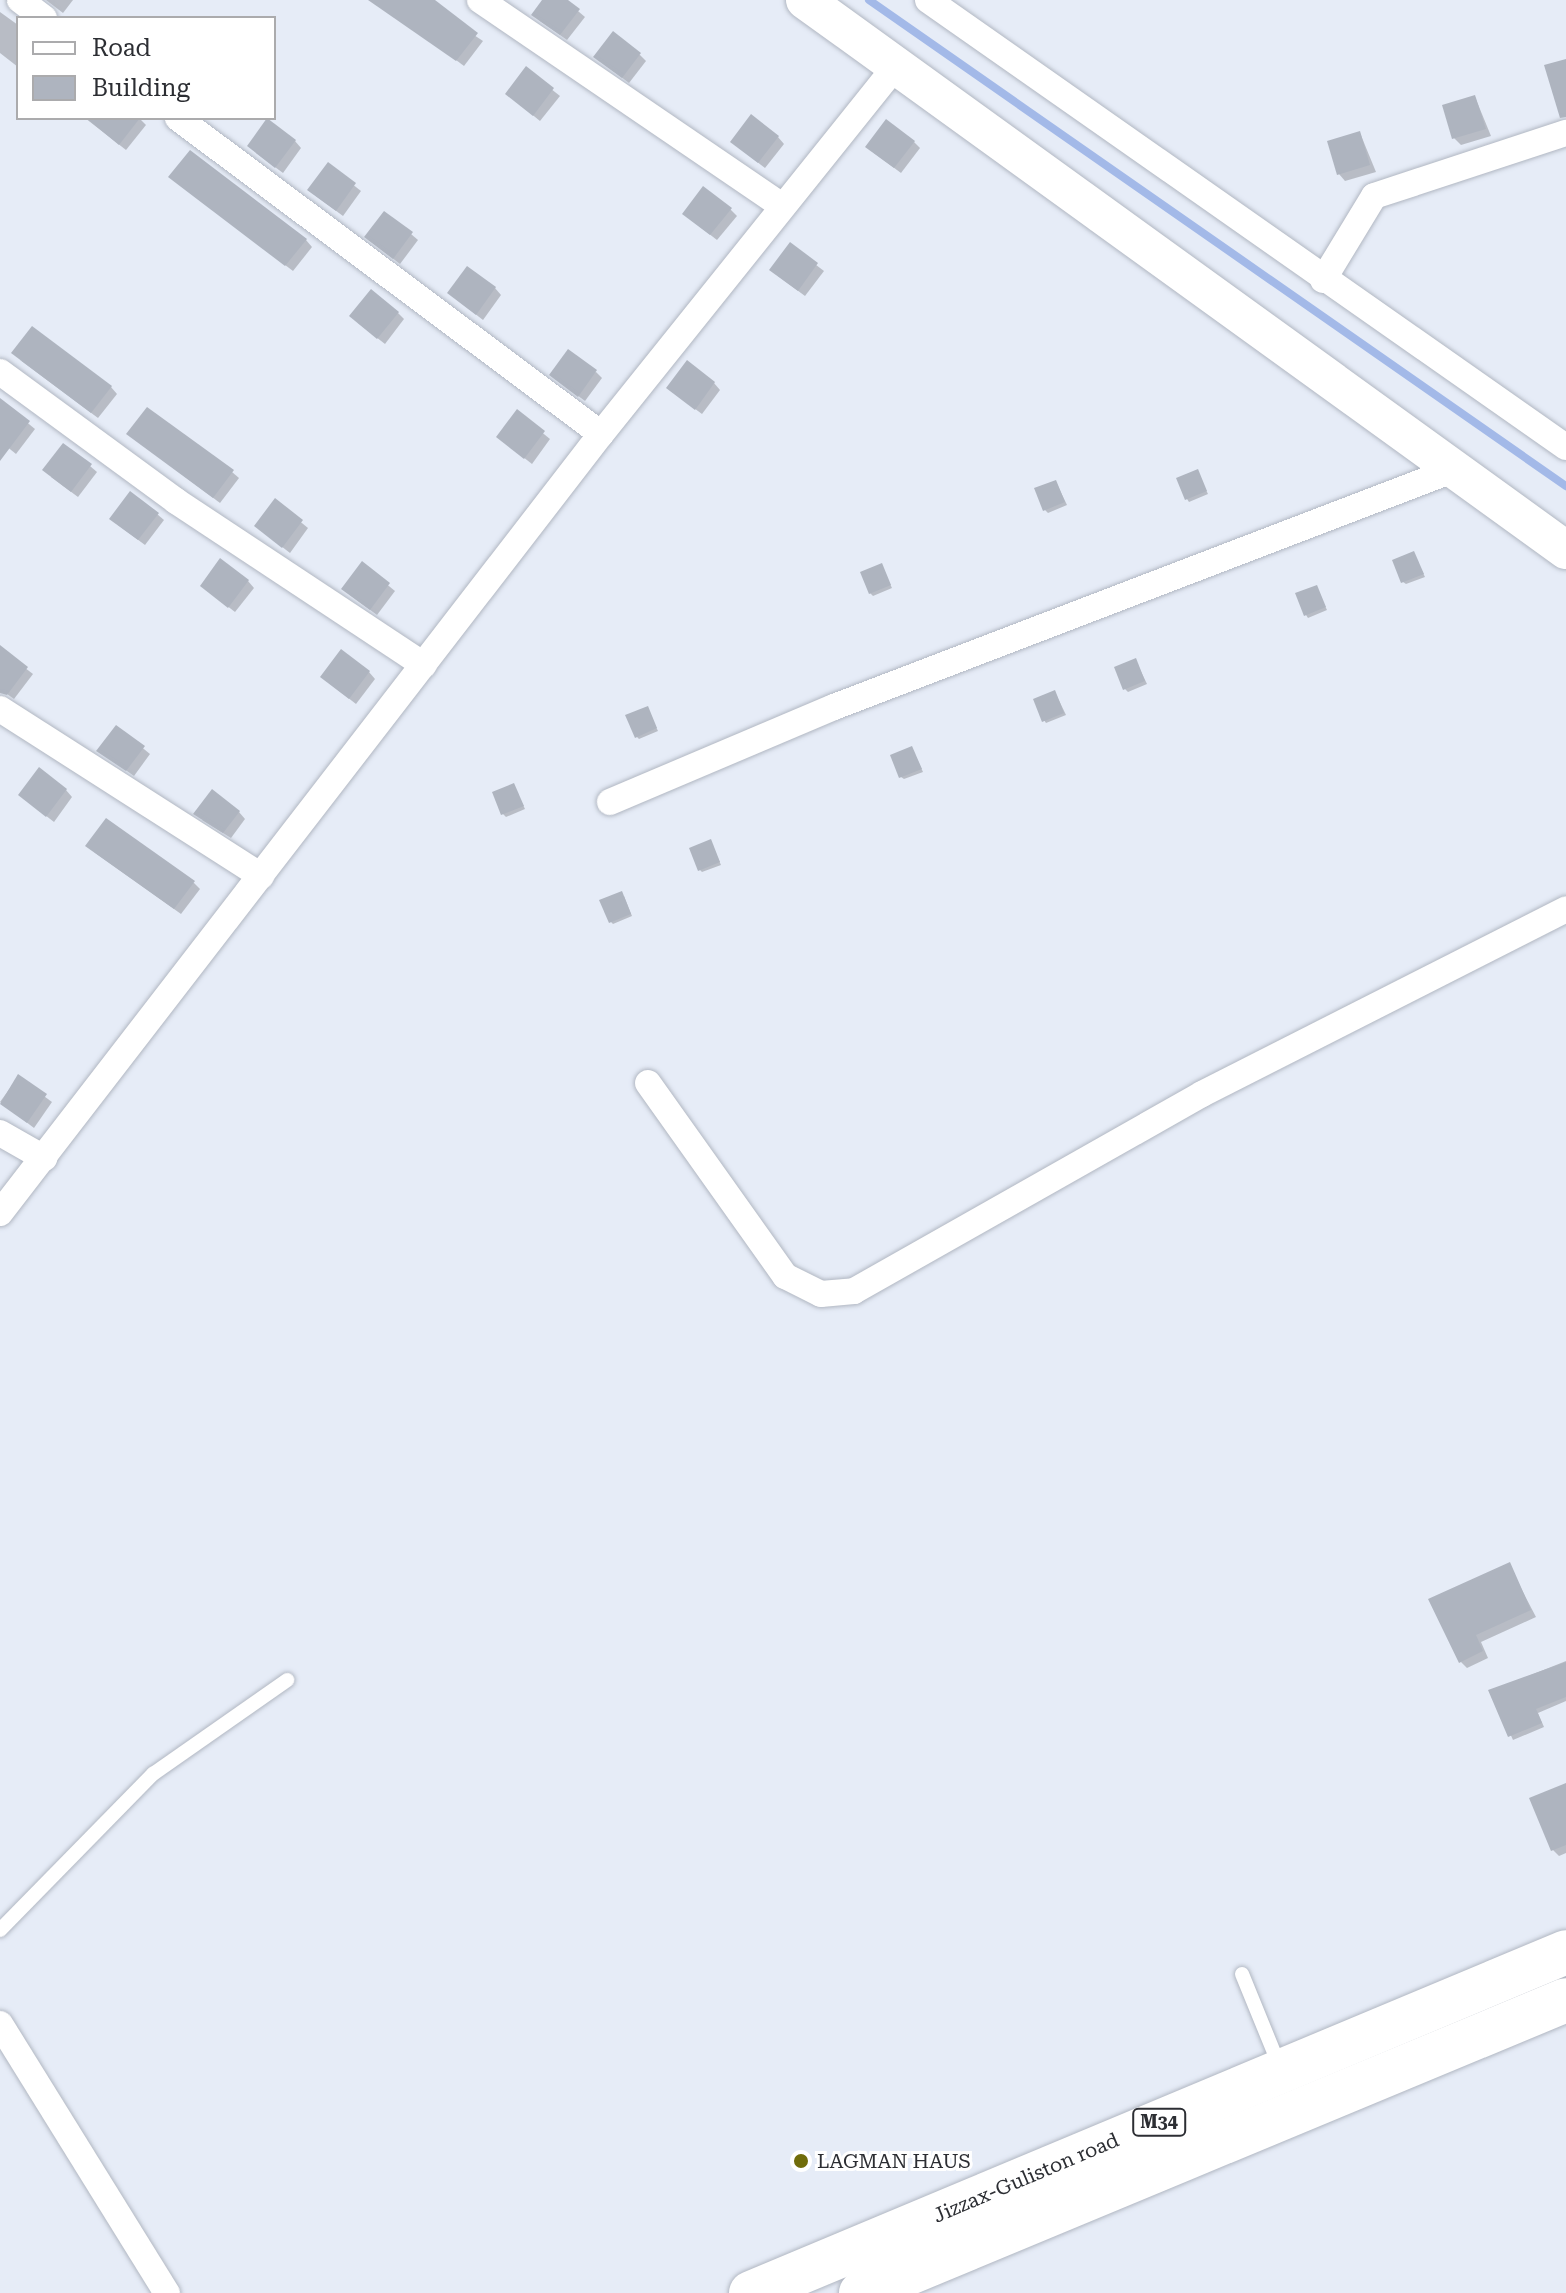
<!DOCTYPE html>
<style>
body{margin:0}
#map{position:relative;width:1566px;height:2293px;overflow:hidden;background:#e6ecf7;font-family:"Roboto Serif",serif}
div>[style]{position:absolute}
.shadow>*{inset:0;background:#0003}
.stream>*{height:8px;margin:-4px;padding:0 4px;transform-origin:4px;border-radius:4px;background:#a3b9e8}
.building>*{inset:0;background:#aeb4bf}
.roads{filter:drop-shadow(0 0 2px #b1b7c2) drop-shadow(0 0 2px #b1b7c2)}
.lane>*{height:14px;margin:-7px;padding:0 7px;transform-origin:7px;border-radius:7px;background:#fff}
.street>*{height:26px;margin:-13px;padding:0 13px;transform-origin:13px;border-radius:13px;background:#fff}
.secondary>*{height:38px;margin:-19px;padding:0 19px;transform-origin:19px;border-radius:19px;background:#fff}
.highway>*{height:44px;margin:-22px;padding:0 22px;transform-origin:22px;border-radius:22px;background:#fff}
.dots>*{width:22px;height:22px;translate:-50% -50%;box-sizing:border-box;border:4px solid #fff;border-radius:50%}
span{translate:-50% -50%;white-space:nowrap;text-align:center;line-height:1.15;-webkit-text-stroke:6px #fff;paint-order:stroke}
.shield-label span{padding:2px 6px;background:#fff;border:2px solid;border-radius:6px;-webkit-text-stroke-width:0}
.shield-label{font-size:18px;color:#2c2e33;font-weight:700}
.poi-label{font-size:20px;color:#2c2e33}
.left{translate:0 -50%;text-align:left}
.street-label{font-size:20px;color:#2c2e33}
.legend{position:absolute;left:16px;top:16px;width:260px;height:104px;box-sizing:border-box;background:#fff;border:2px solid #ababad;margin:0;padding:10px 14px;list-style:none;font-size:24px;color:#2c2e33}
.legend li{display:flex;align-items:center;gap:16px;height:40px}
.legend b{width:40px;border:2px solid #ababad}
</style>
<div id="map">
<div class="shadow">
<i style="clip-path:polygon(46px 0,73px 0,63px 13px)"></i>
<i style="clip-path:polygon(376px 0,421px 0,483px 41px,464px 66px)"></i>
<i style="clip-path:polygon(545px 0,565px 0,585px 17px,567px 40px,540px 21px)"></i>
<i style="clip-path:polygon(0 12px,18px 25px,18px 67px,0 53px)"></i>
<i style="clip-path:polygon(640px 55px,646px 61px,629px 83px,595px 57px)"></i>
<i style="clip-path:polygon(526px 69px,560px 96px,540px 121px,514px 100px)"></i>
<i style="clip-path:polygon(1475px 97px,1491px 136px,1461px 145px,1454px 138px)"></i>
<i style="clip-path:polygon(85px 118px,139px 118px,146px 125px,126px 150px)"></i>
<i style="clip-path:polygon(1360px 133px,1376px 172px,1345px 181px,1339px 174px)"></i>
<i style="clip-path:polygon(778px 137px,784px 144px,765px 168px,739px 148px)"></i>
<i style="clip-path:polygon(295px 141px,301px 148px,283px 173px,256px 153px)"></i>
<i style="clip-path:polygon(914px 142px,920px 148px,901px 173px,874px 153px)"></i>
<i style="clip-path:polygon(328px 165px,361px 191px,343px 216px,316px 196px)"></i>
<i style="clip-path:polygon(177px 183px,306px 240px,312px 247px,293px 271px)"></i>
<i style="clip-path:polygon(730px 209px,737px 216px,717px 240px,691px 220px)"></i>
<i style="clip-path:polygon(411px 234px,418px 240px,400px 264px,373px 243px)"></i>
<i style="clip-path:polygon(790px 245px,824px 271px,805px 296px,778px 276px)"></i>
<i style="clip-path:polygon(495px 288px,501px 295px,483px 320px,456px 299px)"></i>
<i style="clip-path:polygon(398px 313px,404px 319px,385px 344px,358px 323px)"></i>
<i style="clip-path:polygon(20px 360px,111px 387px,117px 394px,98px 418px)"></i>
<i style="clip-path:polygon(596px 372px,602px 378px,585px 401px,558px 381px)"></i>
<i style="clip-path:polygon(714px 383px,720px 390px,702px 414px,675px 394px)"></i>
<i style="clip-path:polygon(2px 402px,35px 429px,16px 454px,0 441px)"></i>
<i style="clip-path:polygon(517px 412px,550px 439px,532px 464px,505px 443px)"></i>
<i style="clip-path:polygon(128px 434px,232px 472px,239px 478px,220px 503px)"></i>
<i style="clip-path:polygon(90px 466px,97px 472px,78px 497px,51px 477px)"></i>
<i style="clip-path:polygon(1197px 471px,1208px 494px,1189px 502px,1187px 499px)"></i>
<i style="clip-path:polygon(1056px 482px,1067px 505px,1048px 513px,1045px 510px)"></i>
<i style="clip-path:polygon(275px 501px,308px 528px,290px 553px,263px 532px)"></i>
<i style="clip-path:polygon(157px 514px,164px 520px,145px 545px,118px 525px)"></i>
<i style="clip-path:polygon(1414px 554px,1425px 577px,1406px 584px,1403px 582px)"></i>
<i style="clip-path:polygon(362px 564px,395px 591px,377px 615px,350px 595px)"></i>
<i style="clip-path:polygon(881px 565px,892px 588px,873px 596px,870px 593px)"></i>
<i style="clip-path:polygon(248px 581px,254px 588px,235px 612px,209px 592px)"></i>
<i style="clip-path:polygon(1316px 587px,1327px 610px,1308px 618px,1306px 615px)"></i>
<i style="clip-path:polygon(0 649px,33px 674px,14px 699px,0 689px)"></i>
<i style="clip-path:polygon(1136px 661px,1147px 684px,1128px 692px,1125px 689px)"></i>
<i style="clip-path:polygon(369px 672px,375px 679px,356px 704px,329px 683px)"></i>
<i style="clip-path:polygon(1055px 692px,1066px 715px,1046px 723px,1044px 720px)"></i>
<i style="clip-path:polygon(647px 708px,658px 731px,639px 739px,636px 736px)"></i>
<i style="clip-path:polygon(117px 727px,150px 754px,134px 776px,99px 751px)"></i>
<i style="clip-path:polygon(912px 748px,923px 772px,904px 779px,901px 777px)"></i>
<i style="clip-path:polygon(514px 786px,525px 809px,506px 817px,503px 814px)"></i>
<i style="clip-path:polygon(66px 790px,72px 797px,54px 822px,27px 801px)"></i>
<i style="clip-path:polygon(239px 812px,245px 819px,231px 838px,202px 820px)"></i>
<i style="clip-path:polygon(711px 842px,721px 865px,702px 872px,700px 870px)"></i>
<i style="clip-path:polygon(94px 852px,194px 883px,200px 889px,181px 914px)"></i>
<i style="clip-path:polygon(624px 896px,632px 916px,613px 924px,610px 921px)"></i>
<i style="clip-path:polygon(18px 1077px,52px 1102px,34px 1128px,0 1102px)"></i>
<i style="clip-path:polygon(1509px 1565px,1536px 1617px,1481px 1642px,1488px 1658px,1467px 1668px,1461px 1662px)"></i>
<i style="clip-path:polygon(1566px 1661px,1566px 1701px,1538px 1713px,1544px 1727px,1513px 1740px,1491px 1691px)"></i>
<i style="clip-path:polygon(1566px 1785px,1566px 1853px,1559px 1856px,1553px 1850px)"></i>
</div>
<div class="stream">
<i style="left:869px;top:0;width:850px;rotate:34.89deg"></i>
</div>
<div class="building">
<i style="clip-path:polygon(368px 0,435px 0,478px 33px,456px 61px)"></i>
<i style="clip-path:polygon(542px 0,568px 0,580px 9px,560px 35px,531px 15px)"></i>
<i style="clip-path:polygon(613px 31px,641px 53px,622px 78px,593px 57px)"></i>
<i style="clip-path:polygon(1566px 59px,1566px 117px,1560px 118px,1544px 65px)"></i>
<i style="clip-path:polygon(526px 66px,554px 88px,533px 116px,505px 94px)"></i>
<i style="clip-path:polygon(1475px 95px,1486px 129px,1452px 139px,1442px 105px)"></i>
<i style="clip-path:polygon(751px 114px,779px 136px,758px 163px,730px 142px)"></i>
<i style="clip-path:polygon(86px 118px,140px 118px,119px 145px)"></i>
<i style="clip-path:polygon(267px 118px,296px 140px,275px 168px,247px 146px)"></i>
<i style="clip-path:polygon(886px 119px,915px 141px,894px 168px,865px 147px)"></i>
<i style="clip-path:polygon(1360px 131px,1370px 165px,1337px 175px,1327px 141px)"></i>
<i style="clip-path:polygon(190px 150px,307px 239px,285px 266px,168px 177px)"></i>
<i style="clip-path:polygon(328px 162px,356px 183px,336px 211px,307px 190px)"></i>
<i style="clip-path:polygon(703px 186px,732px 208px,710px 235px,682px 214px)"></i>
<i style="clip-path:polygon(384px 211px,413px 232px,393px 259px,364px 237px)"></i>
<i style="clip-path:polygon(790px 242px,818px 263px,798px 291px,769px 270px)"></i>
<i style="clip-path:polygon(467px 266px,496px 287px,476px 315px,447px 293px)"></i>
<i style="clip-path:polygon(371px 289px,399px 312px,377px 339px,349px 316px)"></i>
<i style="clip-path:polygon(32px 326px,112px 386px,91px 413px,11px 353px)"></i>
<i style="clip-path:polygon(568px 349px,597px 370px,578px 397px,549px 375px)"></i>
<i style="clip-path:polygon(687px 360px,715px 382px,695px 410px,666px 388px)"></i>
<i style="clip-path:polygon(0 398px,30px 421px,0 461px)"></i>
<i style="clip-path:polygon(147px 407px,234px 470px,213px 498px,126px 434px)"></i>
<i style="clip-path:polygon(517px 409px,545px 431px,524px 459px,496px 437px)"></i>
<i style="clip-path:polygon(63px 443px,92px 464px,71px 492px,42px 470px)"></i>
<i style="clip-path:polygon(1198px 469px,1207px 491px,1185px 500px,1176px 478px)"></i>
<i style="clip-path:polygon(1056px 480px,1065px 502px,1043px 511px,1034px 488px)"></i>
<i style="clip-path:polygon(130px 491px,159px 513px,138px 540px,109px 519px)"></i>
<i style="clip-path:polygon(275px 498px,303px 520px,282px 548px,254px 526px)"></i>
<i style="clip-path:polygon(1414px 551px,1424px 574px,1401px 583px,1392px 560px)"></i>
<i style="clip-path:polygon(220px 558px,249px 580px,228px 608px,200px 586px)"></i>
<i style="clip-path:polygon(362px 561px,390px 583px,370px 610px,341px 589px)"></i>
<i style="clip-path:polygon(882px 563px,891px 585px,869px 594px,860px 572px)"></i>
<i style="clip-path:polygon(1317px 585px,1326px 607px,1304px 616px,1295px 593px)"></i>
<i style="clip-path:polygon(0 645px,28px 667px,7px 695px,0 693px)"></i>
<i style="clip-path:polygon(341px 649px,370px 671px,349px 699px,320px 677px)"></i>
<i style="clip-path:polygon(1136px 658px,1145px 681px,1123px 690px,1114px 667px)"></i>
<i style="clip-path:polygon(1055px 690px,1064px 713px,1042px 722px,1033px 699px)"></i>
<i style="clip-path:polygon(648px 706px,657px 728px,635px 738px,625px 715px)"></i>
<i style="clip-path:polygon(116px 725px,145px 746px,126px 771px,96px 751px)"></i>
<i style="clip-path:polygon(912px 746px,922px 769px,899px 778px,890px 755px)"></i>
<i style="clip-path:polygon(39px 767px,67px 789px,46px 817px,18px 795px)"></i>
<i style="clip-path:polygon(514px 783px,524px 806px,501px 815px,492px 792px)"></i>
<i style="clip-path:polygon(212px 789px,240px 811px,223px 833px,193px 814px)"></i>
<i style="clip-path:polygon(106px 818px,195px 881px,174px 909px,85px 846px)"></i>
<i style="clip-path:polygon(711px 839px,720px 862px,698px 871px,689px 848px)"></i>
<i style="clip-path:polygon(622px 891px,631px 914px,609px 923px,599px 900px)"></i>
<i style="clip-path:polygon(18px 1074px,47px 1094px,27px 1123px,0 1104px)"></i>
<i style="clip-path:polygon(1510px 1562px,1531px 1610px,1476px 1635px,1483px 1651px,1459px 1663px,1428px 1599px)"></i>
<i style="clip-path:polygon(1566px 1662px,1566px 1697px,1536px 1709px,1542px 1723px,1508px 1737px,1488px 1690px)"></i>
<i style="clip-path:polygon(1566px 1783px,1566px 1845px,1551px 1851px,1529px 1798px)"></i>
</div>
<div class="roads">
<div class="lane">
<i style="left:0;top:1930px;width:219px;rotate:-45.6deg"></i>
<i style="left:153px;top:1774px;width:164px;rotate:-35deg"></i>
<i style="left:1242px;top:1974px;width:100px;rotate:67.8deg"></i>
</div>
<div class="street">
<i style="left:20px;top:0;width:30px;rotate:37deg"></i>
<i style="left:480px;top:0;width:366px;rotate:34.3deg"></i>
<i style="left:928px;top:0;width:779px;rotate:35.02deg"></i>
<i style="left:178px;top:118px;width:528px;rotate:36.76deg"></i>
<i style="left:1323px;top:280px;width:98px;rotate:-58.7deg"></i>
<i style="left:1374px;top:196px;width:202px;rotate:-18.2deg"></i>
<i style="left:0;top:372px;width:218px;rotate:36.2deg"></i>
<i style="left:176px;top:501px;width:297px;rotate:33.5deg"></i>
<i style="left:0;top:709px;width:310px;rotate:32.6deg"></i>
<i style="left:610px;top:802px;width:243px;rotate:-23deg"></i>
<i style="left:834px;top:707px;width:660px;rotate:-20.96deg"></i>
<i style="left:648px;top:1083px;width:237px;rotate:54.6deg"></i>
<i style="left:785px;top:1276px;width:40px;rotate:26.6deg"></i>
<i style="left:821px;top:1294px;width:33px;rotate:-5deg"></i>
<i style="left:854px;top:1291px;width:400px;rotate:-29.5deg"></i>
<i style="left:1202px;top:1094px;width:408px;rotate:-26.9deg"></i>
<i style="left:0;top:1133px;width:51px;rotate:29.6deg"></i>
<i style="left:0;top:1213px;width:984px;rotate:-52.35deg"></i>
<i style="left:601px;top:434px;width:472px;rotate:-51.3deg"></i>
<i style="left:0;top:2024px;width:317px;rotate:58.2deg"></i>
</div>
<div class="secondary">
<i style="left:805px;top:0;width:939px;rotate:35.86deg"></i>
</div>
<div class="highway">
<i style="left:751px;top:2293px;width:883px;rotate:-22.7deg"></i>
<i style="left:861px;top:2293px;width:763px;rotate:-22.57deg"></i>
</div>
</div>
<div class="dots">
<i style="left:801px;top:2161px;background:#706c0a"></i>
</div>
<div class="shield-label">
<span style="left:1159px;top:2122px">M34</span>
</div>
<div class="poi-label">
<span class="left" style="left:817px;top:2161px">LAGMAN HAUS</span>
</div>
<div class="street-label">
<span style="left:1026px;top:2178px;rotate:-23deg">Jizzax-Guliston road</span>
</div>
<ul class="legend">
<li><b style="height:10px;background:#fff"></b>Road</li>
<li><b style="height:22px;background:#aeb4bf"></b>Building</li>
</ul>
</div>
